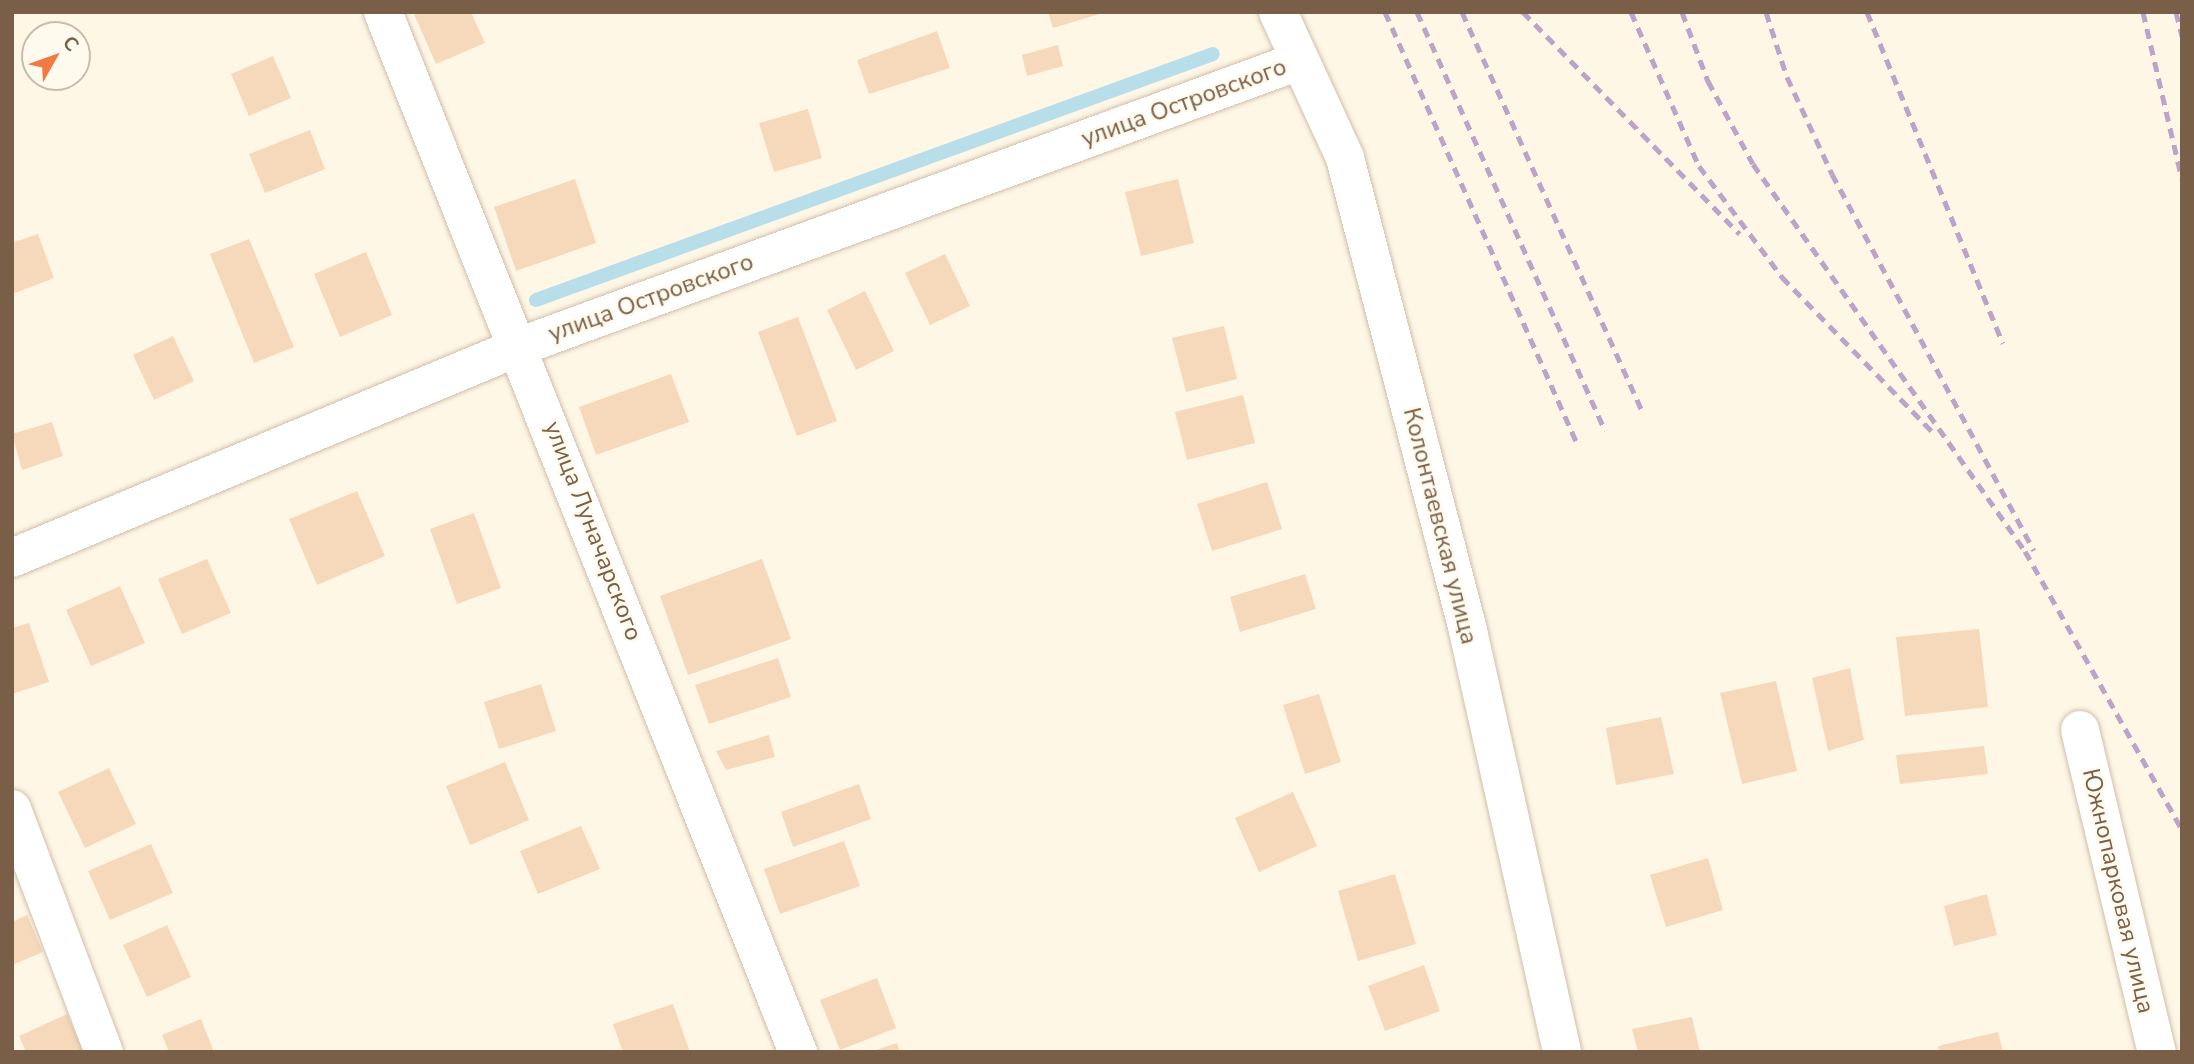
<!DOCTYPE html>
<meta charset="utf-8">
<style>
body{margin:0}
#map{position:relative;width:2194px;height:1064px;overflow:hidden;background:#fef7e6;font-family:"Nunito Sans",sans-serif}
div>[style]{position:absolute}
.stream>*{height:14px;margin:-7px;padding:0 7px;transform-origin:7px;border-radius:7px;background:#b8deea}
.building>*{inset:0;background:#f6d8bb}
.roads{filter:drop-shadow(0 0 2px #d1bfaa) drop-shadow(0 0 2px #d1bfaa)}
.minor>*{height:38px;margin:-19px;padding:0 19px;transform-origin:19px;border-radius:19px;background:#fff}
.rail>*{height:5px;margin-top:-2.5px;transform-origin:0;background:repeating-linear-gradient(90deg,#bba3ca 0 10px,transparent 0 17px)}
span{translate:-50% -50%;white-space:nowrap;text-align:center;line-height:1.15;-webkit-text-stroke:5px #fffaee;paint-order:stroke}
.street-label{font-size:24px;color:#7a5f48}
.frame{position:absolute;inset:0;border:14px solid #7a5f48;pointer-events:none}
.north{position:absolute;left:21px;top:21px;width:70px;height:70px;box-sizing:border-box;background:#fffaee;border:2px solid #cabcac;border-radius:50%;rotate:50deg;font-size:19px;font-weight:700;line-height:28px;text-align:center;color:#7a5f48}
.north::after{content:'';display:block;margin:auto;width:24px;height:32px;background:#f27942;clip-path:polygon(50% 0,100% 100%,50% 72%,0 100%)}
</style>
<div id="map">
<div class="stream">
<i style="left:536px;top:300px;width:720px;rotate:-19.97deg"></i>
</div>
<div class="building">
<i style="clip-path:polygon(413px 12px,471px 12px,485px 43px,436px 64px)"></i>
<i style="clip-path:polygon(1048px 12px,1102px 12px,1103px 13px,1053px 28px)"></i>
<i style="clip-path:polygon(937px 31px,950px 68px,869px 94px,857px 60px)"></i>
<i style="clip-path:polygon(1058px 45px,1063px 66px,1027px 76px,1022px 55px)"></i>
<i style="clip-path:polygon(273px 56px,291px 98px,249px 116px,231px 74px)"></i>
<i style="clip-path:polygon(808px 109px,822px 158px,774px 172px,759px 123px)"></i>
<i style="clip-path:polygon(310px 130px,325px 169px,265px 193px,249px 154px)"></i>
<i style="clip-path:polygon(575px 179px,596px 243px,516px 271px,494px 207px)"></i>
<i style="clip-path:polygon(1178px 179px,1194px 243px,1141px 256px,1125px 192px)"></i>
<i style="clip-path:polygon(38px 234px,54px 278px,12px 294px,12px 243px)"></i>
<i style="clip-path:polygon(249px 239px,294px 347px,254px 363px,210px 254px)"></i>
<i style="clip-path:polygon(366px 252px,392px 315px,340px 337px,314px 274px)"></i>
<i style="clip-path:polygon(945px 254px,970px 306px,930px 325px,905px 273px)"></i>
<i style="clip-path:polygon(865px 291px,894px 351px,856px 370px,827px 310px)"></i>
<i style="clip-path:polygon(798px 317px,837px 421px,797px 436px,758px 332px)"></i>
<i style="clip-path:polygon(1224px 326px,1237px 379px,1186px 392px,1172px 338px)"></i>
<i style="clip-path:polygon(173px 336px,194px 381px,154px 400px,133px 355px)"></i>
<i style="clip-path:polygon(671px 374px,689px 422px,596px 455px,579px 407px)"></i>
<i style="clip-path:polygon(1243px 395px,1255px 443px,1187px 460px,1175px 412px)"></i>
<i style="clip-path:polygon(52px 422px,63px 456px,22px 470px,12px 434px)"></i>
<i style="clip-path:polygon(1267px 482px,1282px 529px,1212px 551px,1197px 504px)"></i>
<i style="clip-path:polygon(357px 491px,385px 556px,317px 585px,289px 519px)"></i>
<i style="clip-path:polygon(474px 513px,501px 588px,457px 604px,430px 529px)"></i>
<i style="clip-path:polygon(207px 559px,231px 613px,182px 634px,158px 579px)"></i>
<i style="clip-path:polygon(762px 559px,791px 639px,688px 675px,660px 596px)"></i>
<i style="clip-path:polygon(1305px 574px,1316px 609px,1240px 632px,1230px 597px)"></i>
<i style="clip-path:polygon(120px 586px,145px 643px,91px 666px,66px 610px)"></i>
<i style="clip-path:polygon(29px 623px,49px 682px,12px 694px,12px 628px)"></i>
<i style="clip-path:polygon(1979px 629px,1988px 707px,1905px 716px,1896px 637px)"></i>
<i style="clip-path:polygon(778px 658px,791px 697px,709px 724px,695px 685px)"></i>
<i style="clip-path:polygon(1850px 668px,1864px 740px,1828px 751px,1812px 678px)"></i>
<i style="clip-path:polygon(1776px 681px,1797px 771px,1742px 784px,1720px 693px)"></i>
<i style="clip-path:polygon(541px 684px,556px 731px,499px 749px,484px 702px)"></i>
<i style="clip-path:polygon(1319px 694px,1341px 762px,1305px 774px,1283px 705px)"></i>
<i style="clip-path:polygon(1661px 717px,1674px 774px,1616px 785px,1606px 728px)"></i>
<i style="clip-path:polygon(769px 735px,775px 757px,726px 770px,716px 751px)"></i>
<i style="clip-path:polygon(1984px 746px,1988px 774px,1900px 784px,1896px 755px)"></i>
<i style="clip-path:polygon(505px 762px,529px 820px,470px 845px,446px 786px)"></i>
<i style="clip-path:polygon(109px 768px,136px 824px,85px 848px,58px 792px)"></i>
<i style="clip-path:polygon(859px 784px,871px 819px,793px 847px,781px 812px)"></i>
<i style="clip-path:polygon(1293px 792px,1317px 846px,1259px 872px,1235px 818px)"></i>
<i style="clip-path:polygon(581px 826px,600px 869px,538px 894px,520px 851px)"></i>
<i style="clip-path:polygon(844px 841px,860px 886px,780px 914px,764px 869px)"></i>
<i style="clip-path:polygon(151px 844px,173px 893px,110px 920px,88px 871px)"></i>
<i style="clip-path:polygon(1708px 858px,1723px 910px,1666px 927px,1650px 875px)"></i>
<i style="clip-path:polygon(1395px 874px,1416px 944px,1358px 961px,1338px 891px)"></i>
<i style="clip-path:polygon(1987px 894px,1997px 935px,1954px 946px,1944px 906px)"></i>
<i style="clip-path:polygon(27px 915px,43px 952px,12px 965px,12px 922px)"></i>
<i style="clip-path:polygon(167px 925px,191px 977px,147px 997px,123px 945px)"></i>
<i style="clip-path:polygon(1424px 965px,1440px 1011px,1385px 1031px,1368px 986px)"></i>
<i style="clip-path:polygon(877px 978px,896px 1028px,840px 1050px,820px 1000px)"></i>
<i style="clip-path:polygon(673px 1004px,690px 1052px,623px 1052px,613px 1024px)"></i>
<i style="clip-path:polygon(67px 1014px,84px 1052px,26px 1052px,19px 1036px)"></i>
<i style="clip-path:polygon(1692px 1017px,1700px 1052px,1638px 1052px,1632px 1029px)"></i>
<i style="clip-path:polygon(201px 1019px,214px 1052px,169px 1052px,162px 1035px)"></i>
<i style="clip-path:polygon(1998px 1032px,2003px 1052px,1939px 1052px,1938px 1046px)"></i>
<i style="clip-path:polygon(897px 1043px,900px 1052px,873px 1052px,873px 1051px)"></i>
</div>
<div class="roads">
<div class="minor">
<i style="left:383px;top:12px;width:1120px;rotate:68.25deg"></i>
<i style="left:1278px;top:12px;width:161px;rotate:65.3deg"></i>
<i style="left:1345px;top:158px;width:489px;rotate:75.4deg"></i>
<i style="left:1468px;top:631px;width:431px;rotate:77.4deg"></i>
<i style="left:12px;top:558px;width:551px;rotate:-22.61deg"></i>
<i style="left:521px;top:346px;width:829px;rotate:-20.12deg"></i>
<i style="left:2080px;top:730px;width:331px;rotate:76.6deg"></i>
<i style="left:12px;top:809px;width:260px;rotate:69.3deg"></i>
</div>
</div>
<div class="rail">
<i style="left:1385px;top:12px;width:472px;rotate:66deg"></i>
<i style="left:1417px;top:12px;width:459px;rotate:65.8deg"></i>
<i style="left:1462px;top:12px;width:438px;rotate:65.7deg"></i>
<i style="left:1523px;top:12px;width:310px;rotate:45.7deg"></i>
<i style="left:1631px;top:12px;width:168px;rotate:66.2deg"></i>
<i style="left:1699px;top:166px;width:139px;rotate:53.2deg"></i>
<i style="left:1782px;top:277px;width:215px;rotate:45.8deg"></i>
<i style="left:1682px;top:12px;width:74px;rotate:69.4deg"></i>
<i style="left:1708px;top:81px;width:94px;rotate:61.5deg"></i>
<i style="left:1753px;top:164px;width:473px;rotate:54.9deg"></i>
<i style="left:2025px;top:551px;width:320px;rotate:60.6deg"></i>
<i style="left:1766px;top:12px;width:68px;rotate:72.1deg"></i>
<i style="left:1787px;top:77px;width:107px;rotate:65.1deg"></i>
<i style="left:1832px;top:174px;width:427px;rotate:61.8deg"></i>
<i style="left:1867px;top:12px;width:358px;rotate:67.7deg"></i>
<i style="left:2143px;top:12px;width:171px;rotate:76.9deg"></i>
<i style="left:2176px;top:12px;width:25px;rotate:76deg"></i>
</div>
<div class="street-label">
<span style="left:1184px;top:103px;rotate:-20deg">улица Островского</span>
<span style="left:651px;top:298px;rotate:-20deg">улица Островского</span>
<span style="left:1440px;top:526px;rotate:76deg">Колонтаевская улица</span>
<span style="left:593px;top:531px;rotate:69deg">улица Луначарского</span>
<span style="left:2118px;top:891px;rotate:77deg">Южнопарковая улица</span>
</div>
<div class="frame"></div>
<div class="north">С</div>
</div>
